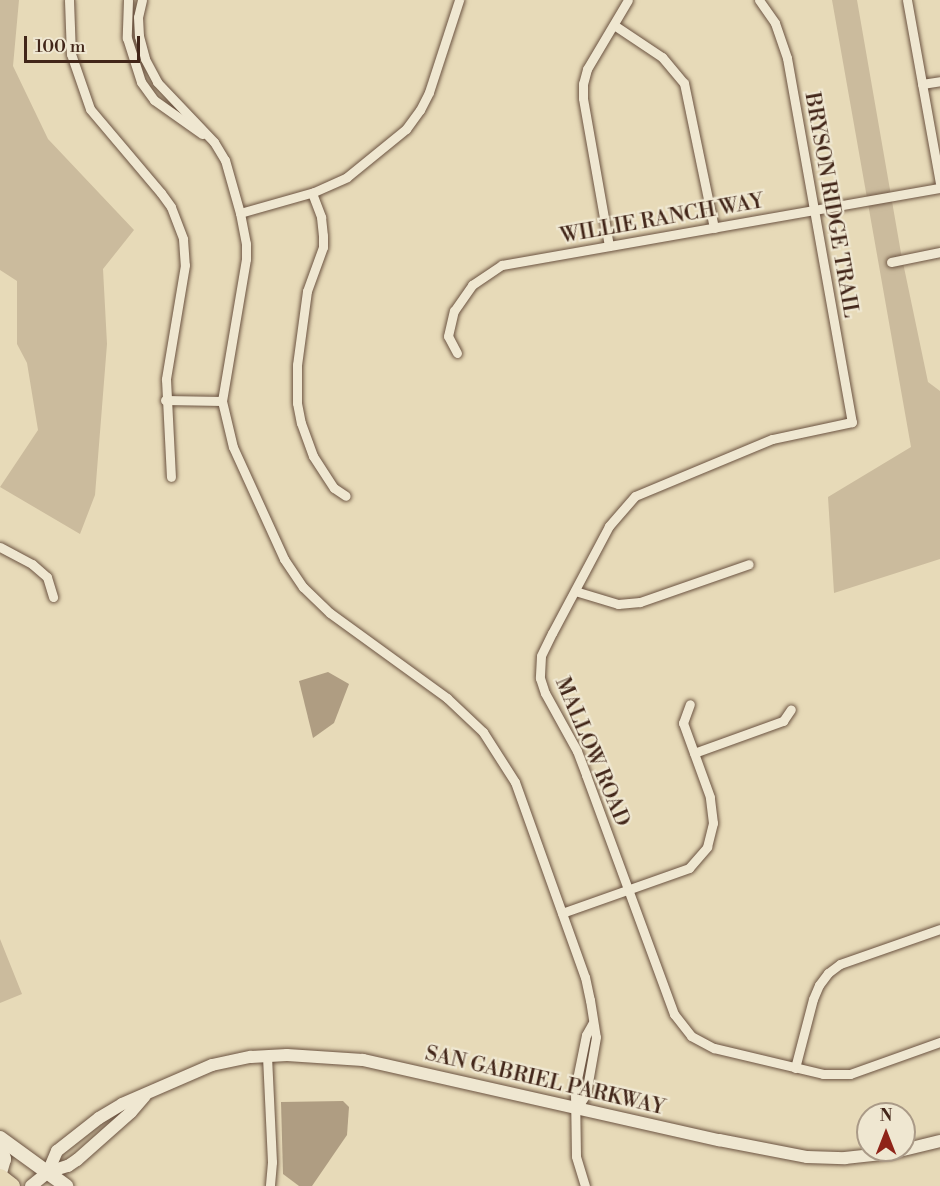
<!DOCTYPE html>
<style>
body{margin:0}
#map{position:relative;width:940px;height:1186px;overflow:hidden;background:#e7dab8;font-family:"Libre Bodoni",serif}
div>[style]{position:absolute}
.green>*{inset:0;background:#cbbb9d}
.water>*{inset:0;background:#af9d82}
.roads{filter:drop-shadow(0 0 2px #6b5341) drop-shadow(0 0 2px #6b5341)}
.minor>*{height:9px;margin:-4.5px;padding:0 4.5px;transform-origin:4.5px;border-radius:4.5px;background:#efe7d1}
.tertiary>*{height:12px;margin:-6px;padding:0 6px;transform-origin:6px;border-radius:6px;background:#efe7d1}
.secondary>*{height:14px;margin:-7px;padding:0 7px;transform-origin:7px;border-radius:7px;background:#efe7d1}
.motorway>*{height:16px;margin:-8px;padding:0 8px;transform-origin:8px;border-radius:8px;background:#e7dab8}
span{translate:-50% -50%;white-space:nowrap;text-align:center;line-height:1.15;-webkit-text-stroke:4.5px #efe7d1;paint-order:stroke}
.street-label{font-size:21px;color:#422619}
.north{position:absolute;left:856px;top:1102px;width:60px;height:60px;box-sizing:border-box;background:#efe7d1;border:2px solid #aa9a87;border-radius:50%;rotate:0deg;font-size:16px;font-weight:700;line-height:24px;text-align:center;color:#422619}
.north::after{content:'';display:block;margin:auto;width:21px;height:27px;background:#8f2418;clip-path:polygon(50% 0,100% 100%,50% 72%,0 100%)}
.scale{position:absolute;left:24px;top:36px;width:116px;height:27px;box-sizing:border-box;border:3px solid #422619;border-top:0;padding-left:8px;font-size:18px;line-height:21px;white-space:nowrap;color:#422619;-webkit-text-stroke:4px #efe7d1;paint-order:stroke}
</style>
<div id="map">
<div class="green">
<i style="clip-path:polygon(0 0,19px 0,13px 66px,48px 139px,134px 230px,103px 269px,107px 344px,95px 495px,80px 534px,0 487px,38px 430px,27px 363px,17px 344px,17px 281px,0 270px)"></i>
<i style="clip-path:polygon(832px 0,857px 0,901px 253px,928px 382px,940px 391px,940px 559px,834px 593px,828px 497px,911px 447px)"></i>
<i style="clip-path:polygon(0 939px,22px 994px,0 1003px)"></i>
</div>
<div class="water">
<i style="clip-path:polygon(328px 672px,349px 684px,334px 723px,313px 738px,299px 681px)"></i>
<i style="clip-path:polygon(343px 1101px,349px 1107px,347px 1135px,312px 1186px,299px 1186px,283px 1174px,281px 1102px)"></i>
</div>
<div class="roads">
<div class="minor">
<i style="left:69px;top:0;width:54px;rotate:87.9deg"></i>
<i style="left:71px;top:54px;width:58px;rotate:70.9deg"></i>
<i style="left:90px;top:109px;width:110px;rotate:49.8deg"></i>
<i style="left:161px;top:193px;width:17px;rotate:54deg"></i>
<i style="left:171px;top:207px;width:34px;rotate:69deg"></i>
<i style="left:183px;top:239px;width:26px;rotate:86deg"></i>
<i style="left:185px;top:265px;width:116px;rotate:99.5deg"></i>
<i style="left:166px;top:379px;width:98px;rotate:87.1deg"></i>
<i style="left:128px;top:0;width:38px;rotate:92deg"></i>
<i style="left:127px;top:38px;width:46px;rotate:72.3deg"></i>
<i style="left:141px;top:82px;width:22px;rotate:54deg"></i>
<i style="left:154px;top:100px;width:59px;rotate:35.3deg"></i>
<i style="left:142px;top:0;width:17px;rotate:103deg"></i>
<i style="left:138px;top:17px;width:19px;rotate:87deg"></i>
<i style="left:139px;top:36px;width:24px;rotate:75deg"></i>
<i style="left:145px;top:59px;width:26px;rotate:62deg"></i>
<i style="left:157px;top:82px;width:83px;rotate:46.5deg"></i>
<i style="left:214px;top:142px;width:21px;rotate:59deg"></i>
<i style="left:225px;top:160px;width:55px;rotate:74.2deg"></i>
<i style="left:240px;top:213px;width:32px;rotate:79deg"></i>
<i style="left:246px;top:244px;width:15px;rotate:90deg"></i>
<i style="left:246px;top:259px;width:144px;rotate:99.6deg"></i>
<i style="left:222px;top:401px;width:47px;rotate:76.6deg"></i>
<i style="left:233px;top:447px;width:123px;rotate:65.5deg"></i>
<i style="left:284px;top:559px;width:34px;rotate:56deg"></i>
<i style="left:303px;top:587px;width:37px;rotate:44deg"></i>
<i style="left:330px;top:613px;width:145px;rotate:36deg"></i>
<i style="left:447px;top:698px;width:50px;rotate:43.4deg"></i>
<i style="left:483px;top:732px;width:59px;rotate:57.4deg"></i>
<i style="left:515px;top:782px;width:207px;rotate:70.3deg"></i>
<i style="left:585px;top:977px;width:24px;rotate:78deg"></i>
<i style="left:590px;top:1000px;width:37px;rotate:81deg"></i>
<i style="left:596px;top:1037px;width:58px;rotate:100deg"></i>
<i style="left:586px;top:1094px;width:17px;rotate:123deg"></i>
<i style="left:759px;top:0;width:28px;rotate:55deg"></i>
<i style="left:775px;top:23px;width:37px;rotate:71deg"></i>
<i style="left:787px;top:58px;width:370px;rotate:79.9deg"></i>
<i style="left:852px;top:422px;width:82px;rotate:168deg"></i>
<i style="left:772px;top:439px;width:148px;rotate:157.4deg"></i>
<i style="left:635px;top:496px;width:40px;rotate:131deg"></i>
<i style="left:609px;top:526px;width:121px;rotate:118deg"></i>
<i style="left:552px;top:633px;width:25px;rotate:116deg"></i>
<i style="left:541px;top:656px;width:22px;rotate:93deg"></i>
<i style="left:540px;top:678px;width:16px;rotate:72deg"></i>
<i style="left:545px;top:693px;width:66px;rotate:61.1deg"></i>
<i style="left:577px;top:751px;width:26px;rotate:69deg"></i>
<i style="left:586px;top:775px;width:255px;rotate:69.8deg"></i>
<i style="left:674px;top:1014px;width:28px;rotate:52deg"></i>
<i style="left:691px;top:1036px;width:26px;rotate:28deg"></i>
<i style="left:714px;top:1048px;width:112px;rotate:13.4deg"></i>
<i style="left:823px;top:1074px;width:27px"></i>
<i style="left:850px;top:1074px;width:96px;rotate:-19.6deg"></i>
<i style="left:907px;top:0;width:186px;rotate:79.8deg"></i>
<i style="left:614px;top:25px;width:58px;rotate:33.7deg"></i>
<i style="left:662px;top:57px;width:34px;rotate:50deg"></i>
<i style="left:684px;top:83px;width:148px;rotate:78.3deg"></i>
<i style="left:922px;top:84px;width:18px;rotate:-9deg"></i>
<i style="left:312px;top:193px;width:26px;rotate:69deg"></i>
<i style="left:321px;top:217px;width:19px;rotate:84deg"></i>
<i style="left:323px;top:236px;width:11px;rotate:90deg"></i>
<i style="left:323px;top:247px;width:47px;rotate:110deg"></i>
<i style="left:307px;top:291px;width:75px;rotate:97.7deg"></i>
<i style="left:297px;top:365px;width:38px;rotate:90deg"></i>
<i style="left:297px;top:403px;width:20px;rotate:79deg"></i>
<i style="left:301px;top:423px;width:35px;rotate:70deg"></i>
<i style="left:313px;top:456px;width:38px;rotate:57deg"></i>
<i style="left:334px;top:488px;width:14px;rotate:34deg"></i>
<i style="left:240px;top:213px;width:77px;rotate:-15.8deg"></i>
<i style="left:314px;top:192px;width:36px;rotate:-24deg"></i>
<i style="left:347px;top:177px;width:76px;rotate:-39.1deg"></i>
<i style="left:406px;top:129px;width:24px;rotate:-54deg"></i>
<i style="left:420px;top:110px;width:20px;rotate:-63deg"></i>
<i style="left:429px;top:92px;width:97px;rotate:-71.9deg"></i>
<i style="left:609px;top:246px;width:150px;rotate:-100deg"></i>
<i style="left:583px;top:98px;width:14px;rotate:-90deg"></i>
<i style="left:583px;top:84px;width:16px;rotate:-75deg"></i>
<i style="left:587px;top:69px;width:80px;rotate:-59.3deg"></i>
<i style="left:891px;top:262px;width:50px;rotate:-11.5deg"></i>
<i style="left:457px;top:353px;width:19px;rotate:-118deg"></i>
<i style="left:448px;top:336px;width:26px;rotate:-77deg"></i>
<i style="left:454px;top:311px;width:32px;rotate:-55deg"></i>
<i style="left:472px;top:285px;width:36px;rotate:-34deg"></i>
<i style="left:502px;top:265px;width:445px;rotate:-10deg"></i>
<i style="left:165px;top:400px;width:57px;rotate:1deg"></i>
<i style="left:0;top:547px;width:36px;rotate:28deg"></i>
<i style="left:32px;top:564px;width:20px;rotate:41deg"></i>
<i style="left:47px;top:577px;width:21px;rotate:73deg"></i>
<i style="left:575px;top:591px;width:45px;rotate:16.8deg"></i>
<i style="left:618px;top:604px;width:22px;rotate:-5deg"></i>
<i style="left:640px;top:602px;width:115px;rotate:-19.2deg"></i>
<i style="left:694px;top:753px;width:95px;rotate:-19.8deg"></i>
<i style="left:783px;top:721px;width:14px;rotate:-56deg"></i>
<i style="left:562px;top:913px;width:135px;rotate:-19.5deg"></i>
<i style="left:689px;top:868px;width:28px;rotate:-49deg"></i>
<i style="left:707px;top:847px;width:25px;rotate:-76deg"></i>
<i style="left:713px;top:823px;width:26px;rotate:-97deg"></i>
<i style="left:710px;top:797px;width:79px;rotate:-110deg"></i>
<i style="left:683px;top:723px;width:20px;rotate:-70deg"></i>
<i style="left:267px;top:1056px;width:106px;rotate:87.3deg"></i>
<i style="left:272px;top:1162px;width:24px;rotate:95deg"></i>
<i style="left:795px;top:1068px;width:71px;rotate:-75.4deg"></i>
<i style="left:813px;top:999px;width:15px;rotate:-67deg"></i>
<i style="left:819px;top:985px;width:15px;rotate:-53deg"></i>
<i style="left:828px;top:973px;width:15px;rotate:-37deg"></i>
<i style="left:840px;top:964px;width:106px;rotate:-19.3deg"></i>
<i style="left:585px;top:1186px;width:31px;rotate:-107deg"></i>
<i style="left:576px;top:1156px;width:67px;rotate:-90.9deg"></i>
<i style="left:575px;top:1089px;width:55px;rotate:-78.5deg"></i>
<i style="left:586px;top:1035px;width:13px;rotate:-61deg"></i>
</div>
<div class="tertiary">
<i style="left:48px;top:1172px;width:23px;rotate:-67deg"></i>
<i style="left:57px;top:1151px;width:53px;rotate:-38.2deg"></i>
<i style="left:99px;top:1118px;width:27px;rotate:-31deg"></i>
<i style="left:122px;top:1104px;width:98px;rotate:-23.4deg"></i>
<i style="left:212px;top:1065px;width:40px;rotate:-12deg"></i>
<i style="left:251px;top:1057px;width:36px;rotate:-3deg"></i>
<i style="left:287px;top:1055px;width:76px;rotate:3.8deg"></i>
<i style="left:363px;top:1060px;width:365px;rotate:12.7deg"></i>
<i style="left:719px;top:1140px;width:90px;rotate:10.9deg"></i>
<i style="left:807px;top:1157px;width:38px;rotate:2deg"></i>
<i style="left:845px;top:1158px;width:46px;rotate:-6.2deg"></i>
<i style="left:891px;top:1153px;width:50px;rotate:-13.8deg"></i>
<i style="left:31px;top:1186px;width:22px;rotate:-39deg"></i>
<i style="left:48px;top:1172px;width:21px;rotate:-17deg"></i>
<i style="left:68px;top:1166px;width:11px;rotate:-34deg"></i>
<i style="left:77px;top:1160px;width:72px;rotate:-41.6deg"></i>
<i style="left:131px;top:1112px;width:21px;rotate:-49deg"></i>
</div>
<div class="secondary">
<i style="left:0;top:1138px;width:82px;rotate:36deg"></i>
<i style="left:0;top:1144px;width:16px;rotate:75deg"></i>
<i style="left:4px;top:1159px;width:15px;rotate:106deg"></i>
</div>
<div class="motorway">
<i style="left:0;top:1177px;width:15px;rotate:37deg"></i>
</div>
</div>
<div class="street-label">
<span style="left:831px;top:205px;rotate:80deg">BRYSON RIDGE TRAIL</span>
<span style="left:662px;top:219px;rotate:-10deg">WILLIE RANCH WAY</span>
<span style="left:592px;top:752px;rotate:67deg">MALLOW ROAD</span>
<span style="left:545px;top:1081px;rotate:13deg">SAN GABRIEL PARKWAY</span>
</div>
<div class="north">N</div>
<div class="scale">100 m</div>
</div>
